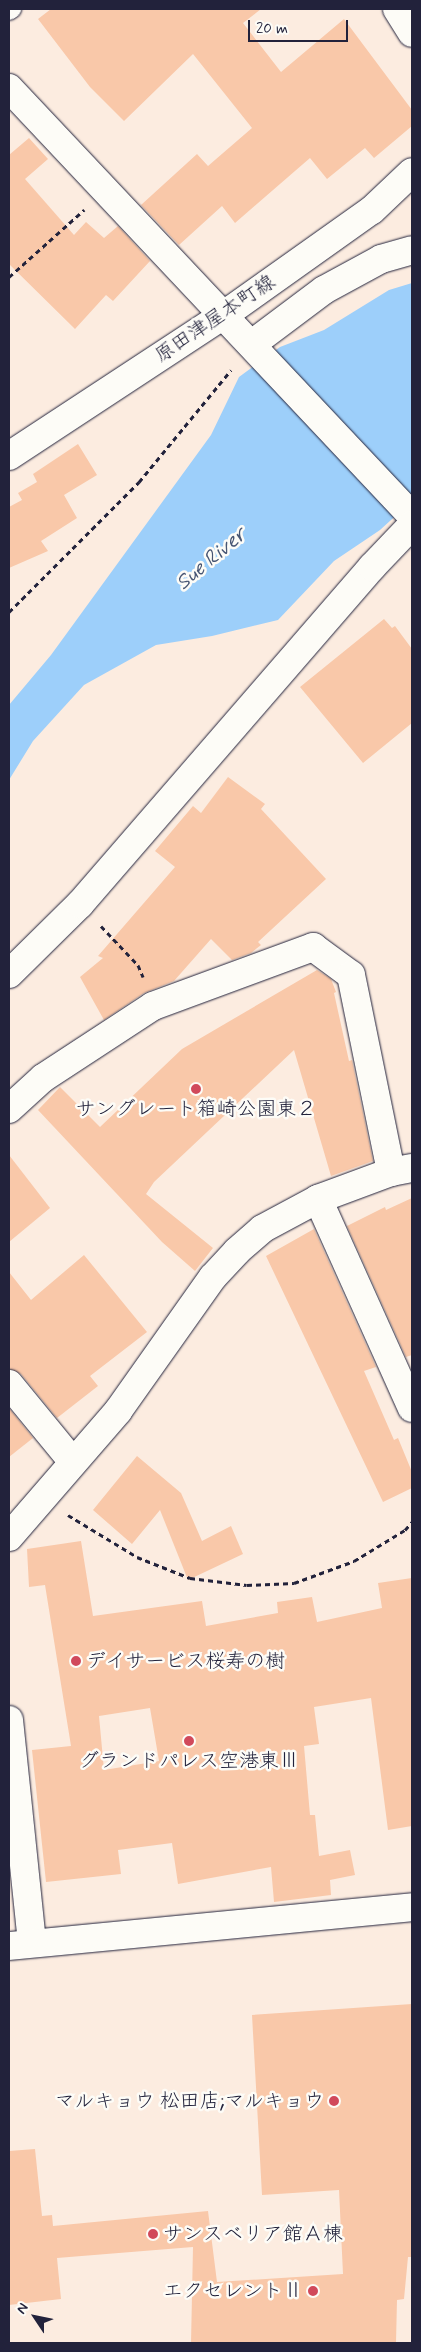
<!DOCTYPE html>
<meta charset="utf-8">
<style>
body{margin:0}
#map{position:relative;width:421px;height:2352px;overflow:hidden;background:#fcece0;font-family:Mynerve,"Klee One",sans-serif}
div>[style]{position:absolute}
.water>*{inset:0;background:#9dcffa}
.building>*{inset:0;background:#f9c8a9}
.path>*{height:3px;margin-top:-1.5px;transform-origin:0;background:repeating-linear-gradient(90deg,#22223b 0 5px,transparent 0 9px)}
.roads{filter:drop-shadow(0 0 1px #22223b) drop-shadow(0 0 1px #22223b)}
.service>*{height:18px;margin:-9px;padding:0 9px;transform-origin:9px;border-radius:9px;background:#fdfcf7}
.minor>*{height:28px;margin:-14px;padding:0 14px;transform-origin:14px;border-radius:14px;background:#fdfcf7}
.tertiary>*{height:28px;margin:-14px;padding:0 14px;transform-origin:14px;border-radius:14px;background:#fdfcf7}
.dots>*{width:14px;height:14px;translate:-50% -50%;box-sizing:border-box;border:2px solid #fdfcf7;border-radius:50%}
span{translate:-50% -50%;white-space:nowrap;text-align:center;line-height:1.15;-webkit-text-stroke:5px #fdfcf7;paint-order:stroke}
.street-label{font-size:20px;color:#22223b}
.poi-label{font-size:20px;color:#22223b}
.left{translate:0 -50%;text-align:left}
.right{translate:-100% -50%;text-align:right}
.water-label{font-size:21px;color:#475674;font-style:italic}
.frame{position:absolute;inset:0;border:10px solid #22223b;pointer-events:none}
.north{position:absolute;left:10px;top:2292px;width:50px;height:50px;-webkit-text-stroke:4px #fdfcf7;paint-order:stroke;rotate:304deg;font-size:14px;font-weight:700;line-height:20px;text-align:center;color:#22223b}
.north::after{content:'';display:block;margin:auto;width:18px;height:22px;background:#22223b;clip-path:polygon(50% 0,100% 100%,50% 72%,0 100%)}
.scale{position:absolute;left:248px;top:20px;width:100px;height:22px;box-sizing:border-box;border:2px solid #22223b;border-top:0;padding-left:6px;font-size:15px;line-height:18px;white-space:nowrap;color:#22223b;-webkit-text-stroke:4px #fdfcf7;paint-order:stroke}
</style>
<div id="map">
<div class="water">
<i style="clip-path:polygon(412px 283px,412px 501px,380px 530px,334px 561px,278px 620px,212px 636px,156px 645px,84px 685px,33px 741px,9px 780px,9px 705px,51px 655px,211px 435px,239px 377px,280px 347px,324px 330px,389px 290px)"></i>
</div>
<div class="building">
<i style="clip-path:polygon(51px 9px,261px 9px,243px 23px,281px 72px,344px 19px,412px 110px,412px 126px,374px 158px,365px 148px,327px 179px,310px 158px,235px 223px,222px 206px,179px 245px,141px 205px,197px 154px,208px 166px,252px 128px,193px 54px,124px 121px,90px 87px,38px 19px)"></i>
<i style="clip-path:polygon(29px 138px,48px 159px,25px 179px,74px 235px,86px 222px,104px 238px,118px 226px,150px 261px,113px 301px,106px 295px,75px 329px,9px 264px,9px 155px)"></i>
<i style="clip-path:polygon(78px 444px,97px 475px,64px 495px,77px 518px,41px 541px,48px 551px,9px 568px,9px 507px,22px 500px,18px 493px,37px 482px,33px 474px)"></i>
<i style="clip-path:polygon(384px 619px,392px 628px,395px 626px,412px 649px,412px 723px,363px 763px,300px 687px)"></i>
<i style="clip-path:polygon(228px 777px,265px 804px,261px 809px,326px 879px,258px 942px,261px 945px,251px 953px,232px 960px,211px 939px,174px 981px,144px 993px,104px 1020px,80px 977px,103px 958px,98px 956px,175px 867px,155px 851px,193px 806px,201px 813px)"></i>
<i style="clip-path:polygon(317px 970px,331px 979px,336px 992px,334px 993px,349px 1061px,352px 1060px,373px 1161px,331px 1176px,294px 1050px,154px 1182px,146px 1194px,213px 1248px,195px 1271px,162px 1242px,38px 1110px,60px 1087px,100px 1127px,182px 1049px)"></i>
<i style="clip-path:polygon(9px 1155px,50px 1208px,9px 1242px)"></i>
<i style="clip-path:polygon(412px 1198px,412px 1355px,406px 1357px,347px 1226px,385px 1207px,386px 1210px)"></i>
<i style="clip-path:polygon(314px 1229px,376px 1367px,364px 1371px,394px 1440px,398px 1438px,412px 1472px,412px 1488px,383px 1502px,266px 1256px)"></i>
<i style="clip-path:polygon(84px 1255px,147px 1332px,90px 1376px,98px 1386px,57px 1418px,21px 1374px,9px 1369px,9px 1272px,31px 1300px)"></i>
<i style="clip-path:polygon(9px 1408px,33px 1438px,9px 1457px)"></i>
<i style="clip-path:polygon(137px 1456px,181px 1493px,202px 1541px,231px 1526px,243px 1554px,188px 1580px,160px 1510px,132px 1544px,93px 1510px)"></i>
<i style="clip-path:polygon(evenodd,81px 1541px,93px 1616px,202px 1601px,206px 1626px,278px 1613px,277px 1602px,312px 1597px,317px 1622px,382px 1608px,378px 1583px,412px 1578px,412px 1826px,388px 1830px,371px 1698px,314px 1707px,319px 1744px,304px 1746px,310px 1815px,315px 1815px,319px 1856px,350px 1850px,355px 1875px,330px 1880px,331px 1895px,274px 1902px,271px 1867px,178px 1884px,172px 1843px,118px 1850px,121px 1874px,46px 1882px,32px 1750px,71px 1746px,45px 1585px,29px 1587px,27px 1549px,81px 1541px,150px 1708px,159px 1761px,104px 1770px,99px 1716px,150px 1708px)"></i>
<i style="clip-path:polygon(412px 2004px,412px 2257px,408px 2257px,404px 2299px,397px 2300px,396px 2343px,191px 2343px,193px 2247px,57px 2258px,61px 2299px,9px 2305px,9px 2151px,35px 2149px,42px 2216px,52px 2215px,53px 2226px,208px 2211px,217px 2282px,343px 2274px,339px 2190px,262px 2195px,252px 2015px)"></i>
</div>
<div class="path">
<i style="left:9px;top:277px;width:101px;rotate:-41.8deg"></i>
<i style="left:9px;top:612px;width:184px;rotate:-45deg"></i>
<i style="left:139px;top:482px;width:145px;rotate:-50.6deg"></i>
<i style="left:101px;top:926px;width:54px;rotate:46.5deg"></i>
<i style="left:138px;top:965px;width:13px;rotate:67deg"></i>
<i style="left:68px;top:1515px;width:81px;rotate:31.3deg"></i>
<i style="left:137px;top:1557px;width:57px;rotate:21.6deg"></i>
<i style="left:190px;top:1578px;width:57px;rotate:7deg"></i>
<i style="left:247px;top:1585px;width:47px;rotate:-2.4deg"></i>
<i style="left:294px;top:1583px;width:64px;rotate:-20.1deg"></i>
<i style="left:354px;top:1561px;width:60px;rotate:-31.3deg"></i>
<i style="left:405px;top:1530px;width:11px;rotate:-49deg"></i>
</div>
<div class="roads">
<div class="service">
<i style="left:9px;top:11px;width:4px;rotate:-34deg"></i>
</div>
<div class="minor">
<i style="left:397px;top:9px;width:28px;rotate:58deg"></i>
<i style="left:9px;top:88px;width:588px;rotate:46.72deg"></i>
<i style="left:252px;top:344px;width:90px;rotate:-36.9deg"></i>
<i style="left:324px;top:290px;width:65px;rotate:-28.5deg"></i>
<i style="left:381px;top:259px;width:32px;rotate:-16deg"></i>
<i style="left:9px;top:974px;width:100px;rotate:-44.6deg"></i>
<i style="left:80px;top:904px;width:446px;rotate:-49.1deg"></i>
<i style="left:372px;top:567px;width:58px;rotate:-46.4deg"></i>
<i style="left:9px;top:1109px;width:46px;rotate:-42.4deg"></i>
<i style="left:43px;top:1078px;width:131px;rotate:-33.2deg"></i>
<i style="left:153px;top:1006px;width:171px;rotate:-20.2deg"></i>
<i style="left:313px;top:947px;width:47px;rotate:36.4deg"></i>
<i style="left:351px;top:975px;width:201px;rotate:78.5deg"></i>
<i style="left:318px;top:1199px;width:229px;rotate:65.8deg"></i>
<i style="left:9px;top:1384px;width:101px;rotate:50.6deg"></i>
<i style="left:9px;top:1537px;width:167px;rotate:-49.1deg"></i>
<i style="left:118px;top:1411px;width:164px;rotate:-54.7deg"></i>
<i style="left:213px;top:1277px;width:35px;rotate:-47deg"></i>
<i style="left:237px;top:1251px;width:33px;rotate:-41deg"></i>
<i style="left:262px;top:1229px;width:64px;rotate:-28.2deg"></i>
<i style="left:318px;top:1199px;width:78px;rotate:-20.3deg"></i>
<i style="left:391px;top:1172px;width:21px;rotate:-11deg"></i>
<i style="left:9px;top:1720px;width:223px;rotate:84.1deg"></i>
<i style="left:9px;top:1946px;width:405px;rotate:-5.5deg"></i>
</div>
<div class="tertiary">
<i style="left:9px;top:456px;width:257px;rotate:-33.3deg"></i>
<i style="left:224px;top:315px;width:181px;rotate:-35.4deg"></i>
<i style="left:372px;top:210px;width:55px;rotate:-43.5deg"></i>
</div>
</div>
<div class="dots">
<i style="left:196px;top:1089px;background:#d1495b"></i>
<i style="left:76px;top:1661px;background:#d1495b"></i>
<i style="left:189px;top:1741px;background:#d1495b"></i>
<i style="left:334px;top:2101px;background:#d1495b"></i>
<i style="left:153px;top:2234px;background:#d1495b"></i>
<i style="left:313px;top:2291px;background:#d1495b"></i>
</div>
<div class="street-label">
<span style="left:215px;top:319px;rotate:-34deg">原田津屋本町線</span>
</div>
<div class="poi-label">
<span style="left:196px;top:1109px">サングレート箱崎公園東２</span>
<span class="left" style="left:86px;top:1661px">デイサービス桜寿の樹</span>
<span style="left:189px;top:1761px">グランドパレス空港東Ⅲ</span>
<span class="right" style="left:324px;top:2101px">マルキョウ 松田店;マルキョウ</span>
<span class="left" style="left:163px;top:2234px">サンスベリア館Ａ棟</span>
<span class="right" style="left:303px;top:2291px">エクセレントⅡ</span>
</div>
<div class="water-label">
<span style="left:211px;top:559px;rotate:-40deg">Sue River</span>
</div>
<div class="frame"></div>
<div class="north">N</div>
<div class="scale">20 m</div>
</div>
